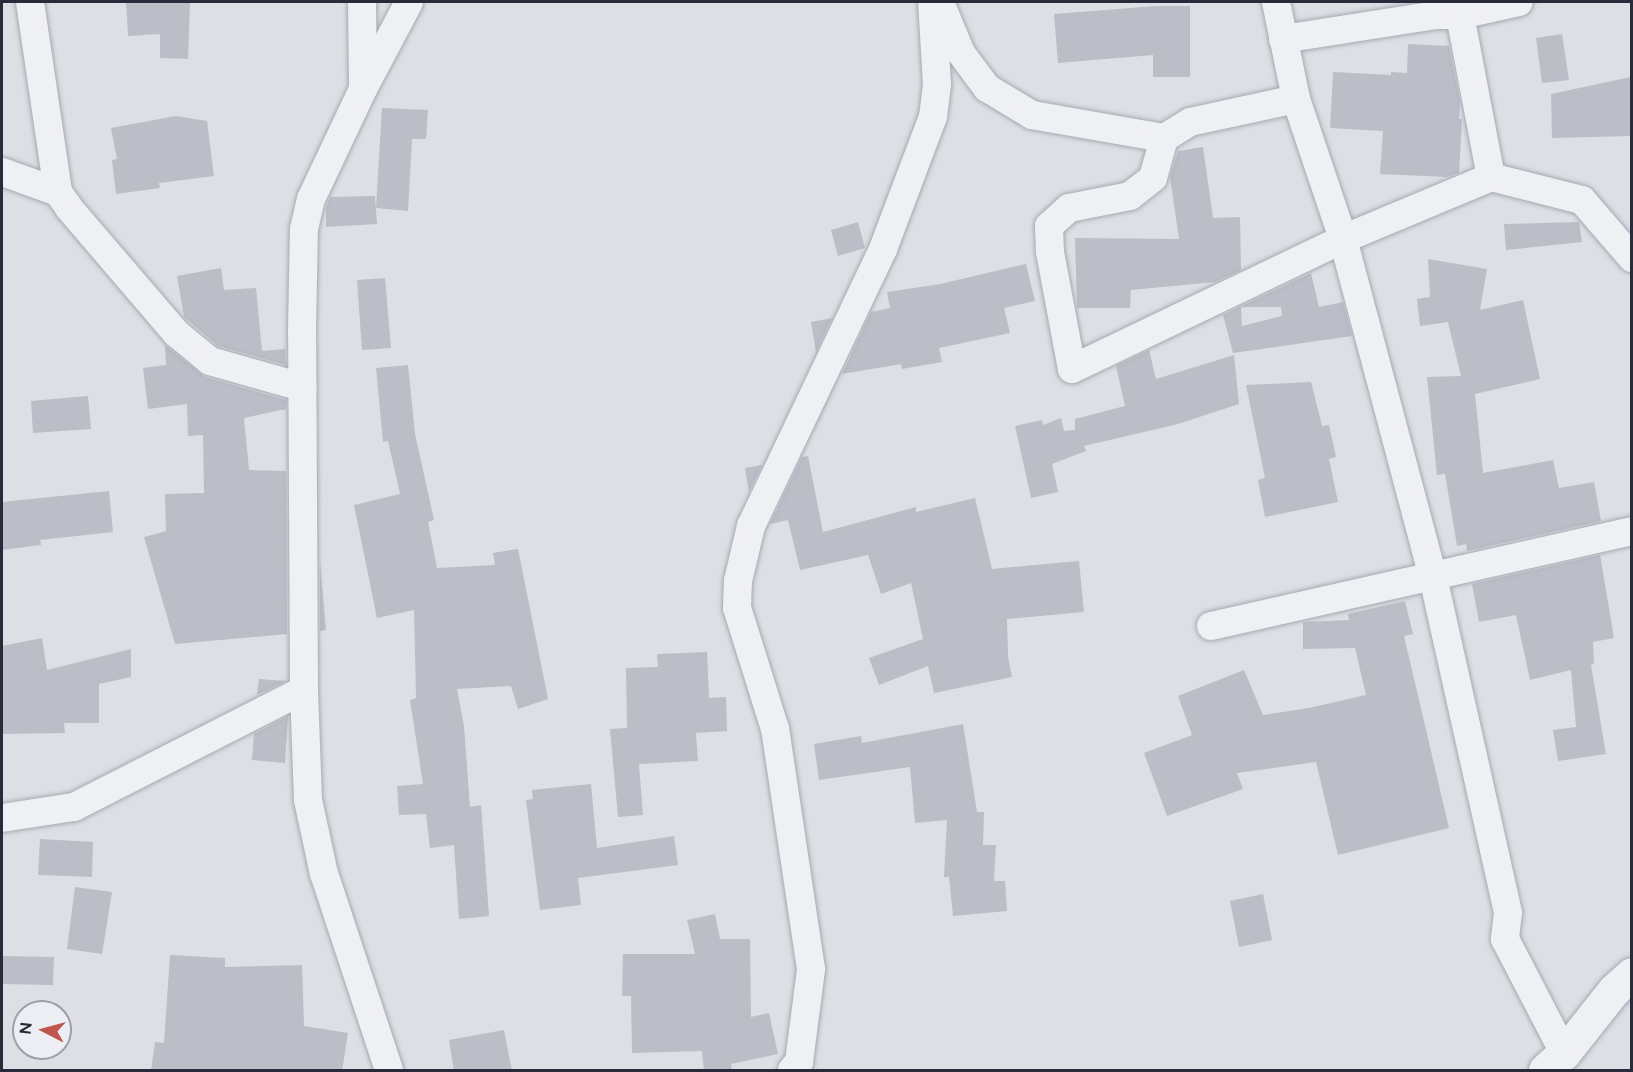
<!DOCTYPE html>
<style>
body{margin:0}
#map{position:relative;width:1633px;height:1072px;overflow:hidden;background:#dddfe5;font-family:Figtree,sans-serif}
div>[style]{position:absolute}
.building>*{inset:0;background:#bbbdc7}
.roads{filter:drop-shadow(0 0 2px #a7a9b2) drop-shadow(0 0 2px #a7a9b2)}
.minor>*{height:28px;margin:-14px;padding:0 14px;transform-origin:14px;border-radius:14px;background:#eff0f4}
.tertiary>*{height:33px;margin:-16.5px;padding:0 16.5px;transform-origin:16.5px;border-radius:16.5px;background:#eff0f4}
span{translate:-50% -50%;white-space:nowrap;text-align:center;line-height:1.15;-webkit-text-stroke:4.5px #eceef3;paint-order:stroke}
.frame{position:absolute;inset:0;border:3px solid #282b3a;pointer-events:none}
.north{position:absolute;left:12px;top:1000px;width:60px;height:60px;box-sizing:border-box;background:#eceef3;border:2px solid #9ea0a9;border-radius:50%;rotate:276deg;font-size:16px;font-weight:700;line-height:24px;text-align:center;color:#282b3a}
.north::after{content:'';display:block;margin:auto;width:21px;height:27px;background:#be554f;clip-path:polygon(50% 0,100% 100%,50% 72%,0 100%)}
</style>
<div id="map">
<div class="building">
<i style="clip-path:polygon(126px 2px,190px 2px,188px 59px,160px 58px,160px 34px,128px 36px)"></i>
<i style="clip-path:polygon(1156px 6px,1190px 6px,1190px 77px,1153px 77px,1153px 55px,1058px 63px,1054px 14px)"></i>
<i style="clip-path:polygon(1562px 34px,1569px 80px,1542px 83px,1536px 38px)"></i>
<i style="clip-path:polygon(1408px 44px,1449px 46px,1460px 102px,1459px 119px,1462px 119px,1459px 173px,1447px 177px,1380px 174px,1383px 131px,1330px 128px,1333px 72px,1391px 75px,1391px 72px,1407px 73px)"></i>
<i style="clip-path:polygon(1631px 77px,1632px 136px,1552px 138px,1551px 94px)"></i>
<i style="clip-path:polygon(382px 108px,428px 110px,426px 139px,412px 139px,408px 211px,376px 208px)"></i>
<i style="clip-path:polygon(176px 116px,207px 121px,214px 176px,159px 183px,160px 188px,116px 194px,112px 160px,117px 159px,111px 128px)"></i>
<i style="clip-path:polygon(1203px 147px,1213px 218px,1240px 217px,1241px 270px,1215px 282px,1131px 290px,1130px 308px,1077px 308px,1075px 238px,1179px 239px,1170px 177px,1178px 151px)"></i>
<i style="clip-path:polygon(375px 196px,377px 224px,326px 227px,326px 209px,330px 197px)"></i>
<i style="clip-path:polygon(858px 222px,865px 248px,838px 256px,831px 230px)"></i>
<i style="clip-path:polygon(1579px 222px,1582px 242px,1506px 250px,1504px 224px)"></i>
<i style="clip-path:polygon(1428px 259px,1487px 269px,1480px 310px,1523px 300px,1540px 379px,1475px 394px,1483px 473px,1553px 460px,1559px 488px,1594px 482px,1601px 521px,1467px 551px,1466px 544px,1457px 546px,1445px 474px,1437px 475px,1427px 377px,1461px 376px,1448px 322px,1420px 326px,1417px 299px,1430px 297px)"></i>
<i style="clip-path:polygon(1026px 264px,1035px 301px,1004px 308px,1010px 333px,939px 348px,942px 362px,902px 369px,901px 364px,842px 374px,871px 312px,890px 308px,887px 292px,940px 284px)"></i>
<i style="clip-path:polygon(221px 268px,224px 290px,256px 288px,262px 351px,285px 349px,286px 365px,218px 346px,184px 317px,177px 276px)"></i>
<i style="clip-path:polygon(evenodd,1311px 273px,1319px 307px,1343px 302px,1352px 336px,1233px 353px,1223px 315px,1311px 273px,1241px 307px,1281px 307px,1282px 316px,1242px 326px,1241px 307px)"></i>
<i style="clip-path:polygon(385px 278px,391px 348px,362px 350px,357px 280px)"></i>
<i style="clip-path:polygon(832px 318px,816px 352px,811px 322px)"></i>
<i style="clip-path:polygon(165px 345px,205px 377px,286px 400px,286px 409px,244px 418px,249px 470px,286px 471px,287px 634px,175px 644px,144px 537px,166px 531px,165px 494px,204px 493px,203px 435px,188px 436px,187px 404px,148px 409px,143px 368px,166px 365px)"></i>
<i style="clip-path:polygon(1149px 350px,1156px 379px,1234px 355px,1239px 404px,1178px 424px,1084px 446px,1086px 451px,1052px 464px,1058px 492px,1031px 498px,1015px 426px,1042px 420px,1043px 425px,1061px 418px,1064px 431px,1075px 430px,1075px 419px,1125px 406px,1116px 366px)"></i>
<i style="clip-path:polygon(408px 365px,415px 434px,434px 520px,428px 522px,437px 568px,495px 565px,493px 553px,518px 549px,548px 699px,518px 709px,511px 686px,457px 689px,464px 726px,470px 807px,481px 805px,489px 916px,459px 919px,454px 845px,430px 848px,426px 814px,399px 815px,397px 786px,423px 784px,410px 700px,416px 698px,414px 610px,377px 618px,354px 505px,400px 494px,388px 441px,383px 442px,376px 368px)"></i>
<i style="clip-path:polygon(1311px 382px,1322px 426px,1329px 425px,1336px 457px,1329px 459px,1338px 502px,1265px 517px,1258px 480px,1265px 478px,1246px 385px)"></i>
<i style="clip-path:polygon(88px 396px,91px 429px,33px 433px,31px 401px)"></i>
<i style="clip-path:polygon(808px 456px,823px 532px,916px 507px,916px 512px,975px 498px,992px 569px,1079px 561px,1084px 612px,1007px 619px,1008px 656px,1012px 677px,934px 693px,928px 666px,879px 685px,869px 658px,923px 639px,911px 583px,881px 594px,868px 555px,800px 570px,788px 520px,770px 524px,802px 457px)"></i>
<i style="clip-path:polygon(762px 465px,749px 492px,745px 468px)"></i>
<i style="clip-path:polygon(109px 491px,113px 532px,40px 540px,41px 545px,2px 550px,2px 502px)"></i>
<i style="clip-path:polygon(1600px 555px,1614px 638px,1593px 642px,1594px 664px,1591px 665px,1606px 754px,1558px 761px,1553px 730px,1576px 727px,1571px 670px,1530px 680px,1516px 615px,1479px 622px,1472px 584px)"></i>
<i style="clip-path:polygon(320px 562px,326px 630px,320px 631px)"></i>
<i style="clip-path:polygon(1405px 601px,1413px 634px,1404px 636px,1449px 828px,1338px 855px,1316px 762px,1237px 773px,1243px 789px,1167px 816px,1144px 753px,1192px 735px,1178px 696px,1244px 670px,1263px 715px,1309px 708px,1366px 695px,1355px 648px,1303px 649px,1303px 622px,1349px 620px,1348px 614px)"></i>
<i style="clip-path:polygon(42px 638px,47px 670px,131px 649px,131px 677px,99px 684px,99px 723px,64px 723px,65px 733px,2px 734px,2px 646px)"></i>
<i style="clip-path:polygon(707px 652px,709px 698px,726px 697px,727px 731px,696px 733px,698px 761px,639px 764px,643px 815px,618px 817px,610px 729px,627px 728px,626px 668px,658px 667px,657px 654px)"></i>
<i style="clip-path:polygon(259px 679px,286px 681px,257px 695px)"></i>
<i style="clip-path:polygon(288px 716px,285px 763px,252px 760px,254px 734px)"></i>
<i style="clip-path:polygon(963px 724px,977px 812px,984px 812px,983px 845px,996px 845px,994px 881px,1005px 881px,1007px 911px,953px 916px,949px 877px,944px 877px,947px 820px,915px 823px,910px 767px,819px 780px,814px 744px,861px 736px,862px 743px)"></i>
<i style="clip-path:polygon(591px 784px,597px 848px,674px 836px,678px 865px,578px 878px,581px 905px,540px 910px,526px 800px,533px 799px,532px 790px)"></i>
<i style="clip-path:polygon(40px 839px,93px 842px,92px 877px,38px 875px)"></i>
<i style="clip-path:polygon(75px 887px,112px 892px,102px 954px,67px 949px)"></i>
<i style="clip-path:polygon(1263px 894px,1272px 940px,1239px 947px,1230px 901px)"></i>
<i style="clip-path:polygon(715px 914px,720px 939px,750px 939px,751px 1017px,769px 1013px,778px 1054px,731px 1064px,732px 1071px,704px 1071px,702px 1051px,632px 1053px,631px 996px,622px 996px,623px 954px,695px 954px,687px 920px)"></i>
<i style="clip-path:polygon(170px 955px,225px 958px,225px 967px,302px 965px,304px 1026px,348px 1033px,342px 1071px,151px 1071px,155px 1042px,164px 1043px)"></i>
<i style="clip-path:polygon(2px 956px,54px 957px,53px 985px,2px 984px)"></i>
<i style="clip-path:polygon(504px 1030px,512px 1071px,454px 1071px,449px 1040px)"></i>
</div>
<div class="roads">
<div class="minor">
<i style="left:30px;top:2px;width:192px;rotate:81.6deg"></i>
<i style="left:58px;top:192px;width:19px;rotate:55deg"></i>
<i style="left:69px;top:208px;width:165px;rotate:49.4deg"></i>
<i style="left:176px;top:333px;width:44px;rotate:39.5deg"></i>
<i style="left:210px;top:361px;width:96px;rotate:15.8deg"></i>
<i style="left:362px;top:2px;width:85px;rotate:89.3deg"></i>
<i style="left:940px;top:2px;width:55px;rotate:67.6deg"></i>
<i style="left:961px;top:53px;width:44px;rotate:53.4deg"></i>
<i style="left:987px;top:88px;width:52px;rotate:31deg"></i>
<i style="left:1032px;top:115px;width:134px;rotate:9.9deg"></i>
<i style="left:1276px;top:2px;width:99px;rotate:78.3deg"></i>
<i style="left:1296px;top:99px;width:148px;rotate:71.4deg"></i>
<i style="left:1343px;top:239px;width:350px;rotate:75.1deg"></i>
<i style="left:1433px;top:577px;width:344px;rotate:77.4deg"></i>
<i style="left:1508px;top:913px;width:26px;rotate:97deg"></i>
<i style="left:1505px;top:939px;width:128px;rotate:62.6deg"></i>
<i style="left:1458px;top:2px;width:13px;rotate:81deg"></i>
<i style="left:1460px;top:15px;width:60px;rotate:-12.4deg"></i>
<i style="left:1283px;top:39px;width:155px;rotate:-8.9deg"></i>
<i style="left:1436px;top:15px;width:24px"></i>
<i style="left:1460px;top:15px;width:165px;rotate:79.2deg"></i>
<i style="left:1296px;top:99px;width:108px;rotate:167.8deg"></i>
<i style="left:1190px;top:122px;width:31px;rotate:148deg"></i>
<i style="left:1164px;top:138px;width:41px;rotate:105.4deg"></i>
<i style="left:1153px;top:178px;width:29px;rotate:142deg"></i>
<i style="left:1130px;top:196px;width:62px;rotate:168.9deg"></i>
<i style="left:1069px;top:208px;width:27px;rotate:138deg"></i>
<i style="left:1049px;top:226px;width:26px;rotate:88deg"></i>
<i style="left:1050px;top:252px;width:119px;rotate:79.4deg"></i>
<i style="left:1072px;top:369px;width:301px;rotate:-25.6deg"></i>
<i style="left:1343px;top:239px;width:160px;rotate:-22.7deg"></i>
<i style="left:1491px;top:177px;width:94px;rotate:14.2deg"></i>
<i style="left:1582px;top:200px;width:77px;rotate:49.2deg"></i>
<i style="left:2px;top:172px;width:59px;rotate:19.7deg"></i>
<i style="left:1211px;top:626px;width:432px;rotate:-12.7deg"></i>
<i style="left:2px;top:818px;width:73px;rotate:-8.7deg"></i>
<i style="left:74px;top:807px;width:258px;rotate:-27deg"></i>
<i style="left:389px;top:1070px;width:206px;rotate:-108.3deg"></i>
<i style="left:324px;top:874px;width:76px;rotate:-102.2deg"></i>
<i style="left:308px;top:800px;width:110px;rotate:-92.1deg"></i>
<i style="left:304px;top:690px;width:360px;rotate:-90.3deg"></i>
<i style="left:302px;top:330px;width:101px;rotate:-88.9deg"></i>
<i style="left:304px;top:229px;width:31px;rotate:-77deg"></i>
<i style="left:311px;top:199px;width:122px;rotate:-64.7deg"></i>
<i style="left:363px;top:89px;width:98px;rotate:-62.1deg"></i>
<i style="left:792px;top:1070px;width:11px;rotate:-49deg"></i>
<i style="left:799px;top:1062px;width:94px;rotate:-82.6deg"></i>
<i style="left:811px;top:969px;width:243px;rotate:-98.5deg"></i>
<i style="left:775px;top:729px;width:127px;rotate:-107.4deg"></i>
<i style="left:737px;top:608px;width:27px;rotate:-88deg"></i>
<i style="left:738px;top:581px;width:57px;rotate:-76.7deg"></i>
<i style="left:751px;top:526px;width:307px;rotate:-64.5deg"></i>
<i style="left:883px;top:249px;width:141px;rotate:-69.3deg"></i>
<i style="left:933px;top:117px;width:32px;rotate:-83deg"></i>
<i style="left:937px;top:85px;width:83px;rotate:-93.4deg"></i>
</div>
<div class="tertiary">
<i style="left:1545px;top:1070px;width:25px;rotate:-42deg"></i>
<i style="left:1564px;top:1053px;width:80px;rotate:-51.6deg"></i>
<i style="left:1614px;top:990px;width:24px;rotate:-42deg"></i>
</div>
</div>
<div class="frame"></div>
<div class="north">N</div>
</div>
